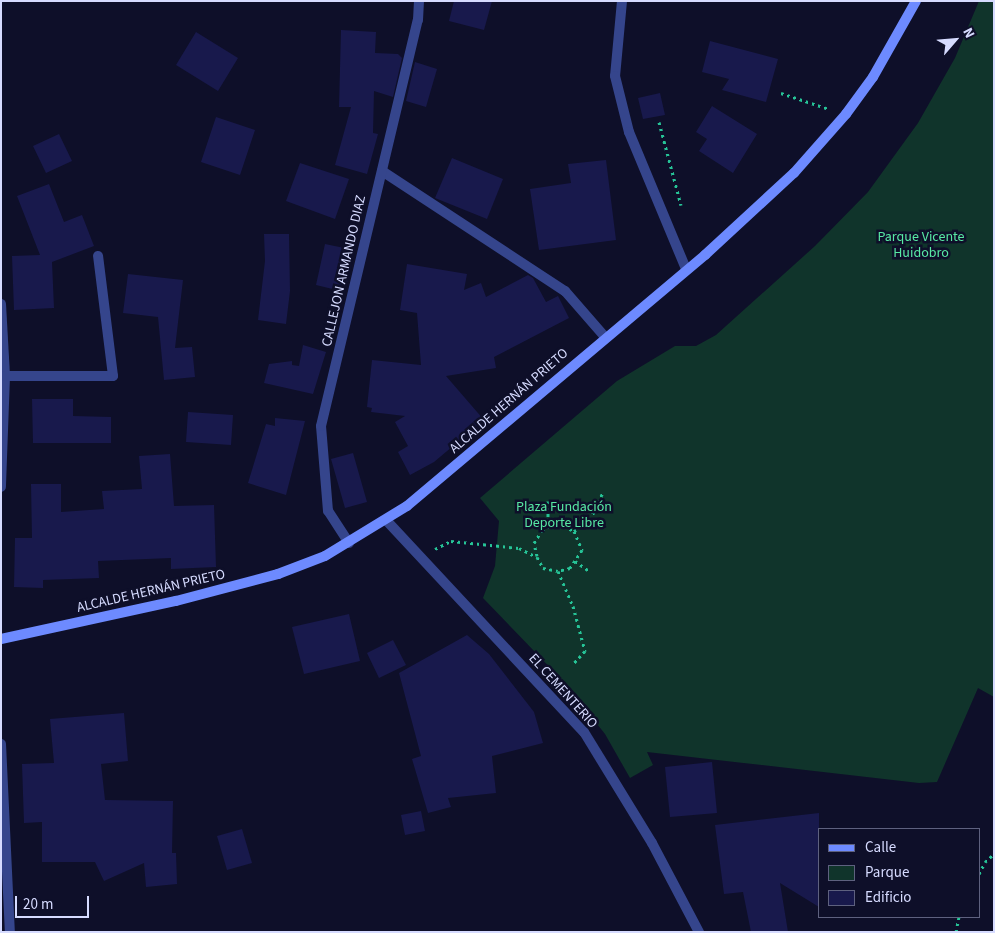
<!DOCTYPE html>
<meta charset="utf-8">
<style>
body{margin:0}
#map{position:relative;width:995px;height:933px;overflow:hidden;background:#0e0f29;font-family:"Source Sans 3",sans-serif}
div>[style]{position:absolute}
.green>*{inset:0;background:#10342b}
.building>*{inset:0;background:#18194c}
.path>*{height:3px;margin-top:-1.5px;transform-origin:0;background:repeating-linear-gradient(90deg,#26c497 0 2.5px,transparent 0 6.5px)}
.minor>*{height:10px;margin:-5px;padding:0 5px;transform-origin:5px;border-radius:5px;background:#35458c}
.secondary>*{height:10px;margin:-5px;padding:0 5px;transform-origin:5px;border-radius:5px;background:#6d8aff}
span{translate:-50% -50%;white-space:nowrap;text-align:center;line-height:1.15;-webkit-text-stroke:5px #0e0f29;paint-order:stroke}
.park-label{font-size:14px;color:#58e9a4}
.street-label{font-size:14px;color:#d6dbff}
.frame{position:absolute;inset:0;border:2px solid #d6dbff;pointer-events:none}
.legend{position:absolute;left:818px;top:828px;width:162px;height:90px;box-sizing:border-box;background:#0e0f29;border:1px solid #5e617f;margin:0;padding:6px 9px;list-style:none;font-size:15px;color:#d6dbff}
.legend li{display:flex;align-items:center;gap:10px;height:25px}
.legend b{width:25px;border:1px solid #5e617f}
.north{position:absolute;left:930px;top:15px;width:50px;height:50px;-webkit-text-stroke:4px #0e0f29;paint-order:stroke;rotate:63deg;font-size:14px;font-weight:700;line-height:20px;text-align:center;color:#d6dbff}
.north::after{content:'';display:block;margin:auto;width:18px;height:22px;background:#d6dbff;clip-path:polygon(50% 0,100% 100%,50% 72%,0 100%)}
.scale{position:absolute;left:15px;top:896px;width:74px;height:22px;box-sizing:border-box;border:2px solid #d6dbff;border-top:0;padding-left:6px;font-size:15px;line-height:18px;white-space:nowrap;color:#d6dbff;-webkit-text-stroke:4px #0e0f29;paint-order:stroke}
</style>
<div id="map">
<div class="green">
<i style="clip-path:polygon(979px 1px,994px 1px,994px 697px,978px 688px,937px 782px,919px 783px,647px 752px,653px 765px,630px 778px,605px 734px,562px 680px,483px 598px,495px 566px,499px 521px,480px 498px,617px 381px,675px 346px,696px 346px,716px 335px,815px 246px,868px 192px,918px 123px,955px 58px)"></i>
</div>
<div class="building">
<i style="clip-path:polygon(454px 1px,492px 1px,484px 30px,449px 21px)"></i>
<i style="clip-path:polygon(341px 30px,376px 32px,375px 53px,398px 54px,402px 58px,393px 97px,374px 91px,373px 133px,378px 134px,367px 174px,335px 165px,351px 107px,339px 107px)"></i>
<i style="clip-path:polygon(196px 32px,238px 58px,218px 91px,176px 65px)"></i>
<i style="clip-path:polygon(710px 41px,778px 59px,766px 102px,722px 90px,729px 79px,702px 72px)"></i>
<i style="clip-path:polygon(415px 62px,437px 69px,426px 107px,406px 101px)"></i>
<i style="clip-path:polygon(660px 93px,665px 115px,643px 119px,638px 98px)"></i>
<i style="clip-path:polygon(712px 106px,757px 134px,733px 173px,699px 151px,707px 139px,696px 132px)"></i>
<i style="clip-path:polygon(216px 117px,255px 130px,240px 175px,201px 162px)"></i>
<i style="clip-path:polygon(59px 134px,72px 161px,46px 173px,33px 146px)"></i>
<i style="clip-path:polygon(452px 158px,503px 179px,487px 219px,435px 198px)"></i>
<i style="clip-path:polygon(606px 160px,616px 240px,539px 250px,530px 189px,571px 183px,568px 164px)"></i>
<i style="clip-path:polygon(300px 163px,349px 179px,335px 219px,286px 201px)"></i>
<i style="clip-path:polygon(49px 184px,64px 222px,82px 215px,94px 246px,52px 262px,54px 308px,14px 310px,12px 256px,40px 255px,17px 196px)"></i>
<i style="clip-path:polygon(264px 234px,289px 234px,290px 291px,286px 324px,258px 320px,265px 261px)"></i>
<i style="clip-path:polygon(325px 244px,354px 250px,345px 292px,316px 285px)"></i>
<i style="clip-path:polygon(407px 264px,467px 274px,464px 290px,481px 283px,486px 297px,528px 275px,533px 278px,546px 302px,558px 296px,569px 318px,494px 357px,496px 368px,446px 376px,484px 420px,434px 462px,410px 475px,398px 452px,408px 446px,395px 422px,405px 416px,371px 412px,372px 408px,367px 407px,372px 360px,421px 365px,417px 313px,400px 310px)"></i>
<i style="clip-path:polygon(128px 274px,183px 280px,175px 348px,192px 347px,195px 377px,164px 380px,158px 317px,123px 313px)"></i>
<i style="clip-path:polygon(303px 345px,326px 352px,313px 394px,264px 383px,269px 364px,292px 361px,292px 365px,299px 366px)"></i>
<i style="clip-path:polygon(32px 399px,73px 399px,73px 416px,111px 417px,111px 443px,33px 443px)"></i>
<i style="clip-path:polygon(188px 412px,233px 415px,231px 445px,186px 442px)"></i>
<i style="clip-path:polygon(275px 418px,305px 421px,286px 495px,248px 483px,266px 424px,275px 426px)"></i>
<i style="clip-path:polygon(353px 453px,367px 502px,345px 508px,331px 459px)"></i>
<i style="clip-path:polygon(170px 454px,174px 506px,214px 505px,216px 567px,171px 569px,171px 558px,98px 561px,99px 578px,43px 580px,43px 588px,14px 587px,15px 538px,32px 538px,31px 484px,61px 484px,61px 512px,104px 509px,102px 491px,142px 489px,139px 456px)"></i>
<i style="clip-path:polygon(349px 614px,360px 661px,304px 674px,292px 627px)"></i>
<i style="clip-path:polygon(467px 635px,489px 654px,534px 712px,543px 743px,492px 756px,496px 793px,448px 798px,451px 807px,428px 813px,412px 759px,421px 756px,399px 673px)"></i>
<i style="clip-path:polygon(393px 640px,406px 665px,379px 678px,367px 653px)"></i>
<i style="clip-path:polygon(124px 713px,128px 761px,101px 764px,105px 800px,173px 801px,172px 853px,176px 853px,177px 884px,146px 887px,144px 863px,104px 881px,95px 862px,42px 862px,42px 822px,24px 823px,22px 764px,54px 763px,50px 719px)"></i>
<i style="clip-path:polygon(712px 762px,717px 813px,670px 817px,665px 767px)"></i>
<i style="clip-path:polygon(421px 811px,425px 831px,405px 835px,401px 815px)"></i>
<i style="clip-path:polygon(819px 813px,819px 907px,780px 883px,788px 932px,751px 932px,743px 892px,724px 894px,715px 825px)"></i>
<i style="clip-path:polygon(242px 829px,252px 863px,227px 870px,217px 836px)"></i>
</div>
<div class="path">
<i style="left:781px;top:93px;width:51px;rotate:18.4deg"></i>
<i style="left:659px;top:122px;width:86px;rotate:75.2deg"></i>
<i style="left:548px;top:501px;width:26px;rotate:90deg"></i>
<i style="left:574px;top:531px;width:19px;rotate:-35deg"></i>
<i style="left:590px;top:520px;width:29px;rotate:-65deg"></i>
<i style="left:435px;top:549px;width:18px;rotate:-27deg"></i>
<i style="left:451px;top:541px;width:68px;rotate:5.9deg"></i>
<i style="left:519px;top:548px;width:20px;rotate:27deg"></i>
<i style="left:537px;top:557px;width:13px;rotate:61deg"></i>
<i style="left:543px;top:568px;width:15px;rotate:11deg"></i>
<i style="left:558px;top:571px;width:38px;rotate:67deg"></i>
<i style="left:573px;top:606px;width:47px;rotate:75.1deg"></i>
<i style="left:585px;top:651px;width:18px;rotate:133deg"></i>
<i style="left:537px;top:556px;width:13px;rotate:-103deg"></i>
<i style="left:534px;top:543px;width:15px;rotate:-58deg"></i>
<i style="left:542px;top:530px;width:17px;rotate:-24deg"></i>
<i style="left:558px;top:523px;width:18px;rotate:27deg"></i>
<i style="left:574px;top:531px;width:21px;rotate:67deg"></i>
<i style="left:582px;top:550px;width:22px;rotate:124deg"></i>
<i style="left:570px;top:568px;width:12px;rotate:166deg"></i>
<i style="left:575px;top:561px;width:16px;rotate:35deg"></i>
<i style="left:979px;top:874px;width:13px;rotate:-63deg"></i>
<i style="left:985px;top:862px;width:12px;rotate:-42deg"></i>
<i style="left:956px;top:932px;width:15px;rotate:-79deg"></i>
</div>
<div class="minor">
<i style="left:622px;top:1px;width:75px;rotate:95.3deg"></i>
<i style="left:615px;top:76px;width:58px;rotate:76deg"></i>
<i style="left:629px;top:132px;width:148px;rotate:67.4deg"></i>
<i style="left:382px;top:171px;width:219px;rotate:33.3deg"></i>
<i style="left:565px;top:291px;width:61px;rotate:49deg"></i>
<i style="left:1px;top:304px;width:72px;rotate:86.8deg"></i>
<i style="left:5px;top:376px;width:111px;rotate:92.1deg"></i>
<i style="left:5px;top:376px;width:108px"></i>
<i style="left:113px;top:376px;width:121px;rotate:-97.1deg"></i>
<i style="left:386px;top:520px;width:290px;rotate:47deg"></i>
<i style="left:584px;top:732px;width:130px;rotate:58.5deg"></i>
<i style="left:652px;top:843px;width:101px;rotate:62.2deg"></i>
<i style="left:349px;top:543px;width:38px;rotate:-123deg"></i>
<i style="left:328px;top:511px;width:85px;rotate:-94.7deg"></i>
<i style="left:321px;top:426px;width:417px;rotate:-76.6deg"></i>
<i style="left:418px;top:20px;width:19px;rotate:-87deg"></i>
<i style="left:1px;top:744px;width:188px;rotate:87.3deg"></i>
</div>
<div class="secondary">
<i style="left:1px;top:639px;width:179px;rotate:-12.3deg"></i>
<i style="left:176px;top:601px;width:106px;rotate:-14.8deg"></i>
<i style="left:278px;top:574px;width:50px;rotate:-21deg"></i>
<i style="left:325px;top:556px;width:96px;rotate:-31.4deg"></i>
<i style="left:407px;top:506px;width:390px;rotate:-40.1deg"></i>
<i style="left:705px;top:255px;width:121px;rotate:-42.7deg"></i>
<i style="left:794px;top:173px;width:79px;rotate:-48.6deg"></i>
<i style="left:846px;top:114px;width:46px;rotate:-53.9deg"></i>
<i style="left:873px;top:77px;width:87px;rotate:-60.5deg"></i>
</div>
<div class="park-label">
<span style="left:921px;top:245px">Parque Vicente<br>Huidobro</span>
<span style="left:564px;top:515px">Plaza Fundación<br>Deporte Libre</span>
</div>
<div class="street-label">
<span style="left:344px;top:271px;rotate:-77deg">CALLEJON ARMANDO DIAZ</span>
<span style="left:509px;top:401px;rotate:-41deg">ALCALDE HERNÁN PRIETO</span>
<span style="left:151px;top:591px;rotate:-13deg">ALCALDE HERNÁN PRIETO</span>
<span style="left:563px;top:691px;rotate:48deg">EL CEMENTERIO</span>
</div>
<div class="frame"></div>
<ul class="legend">
<li><b style="height:6px;background:#6d8aff"></b>Calle</li>
<li><b style="height:14px;background:#10342b"></b>Parque</li>
<li><b style="height:14px;background:#18194c"></b>Edificio</li>
</ul>
<div class="north">N</div>
<div class="scale">20 m</div>
</div>
